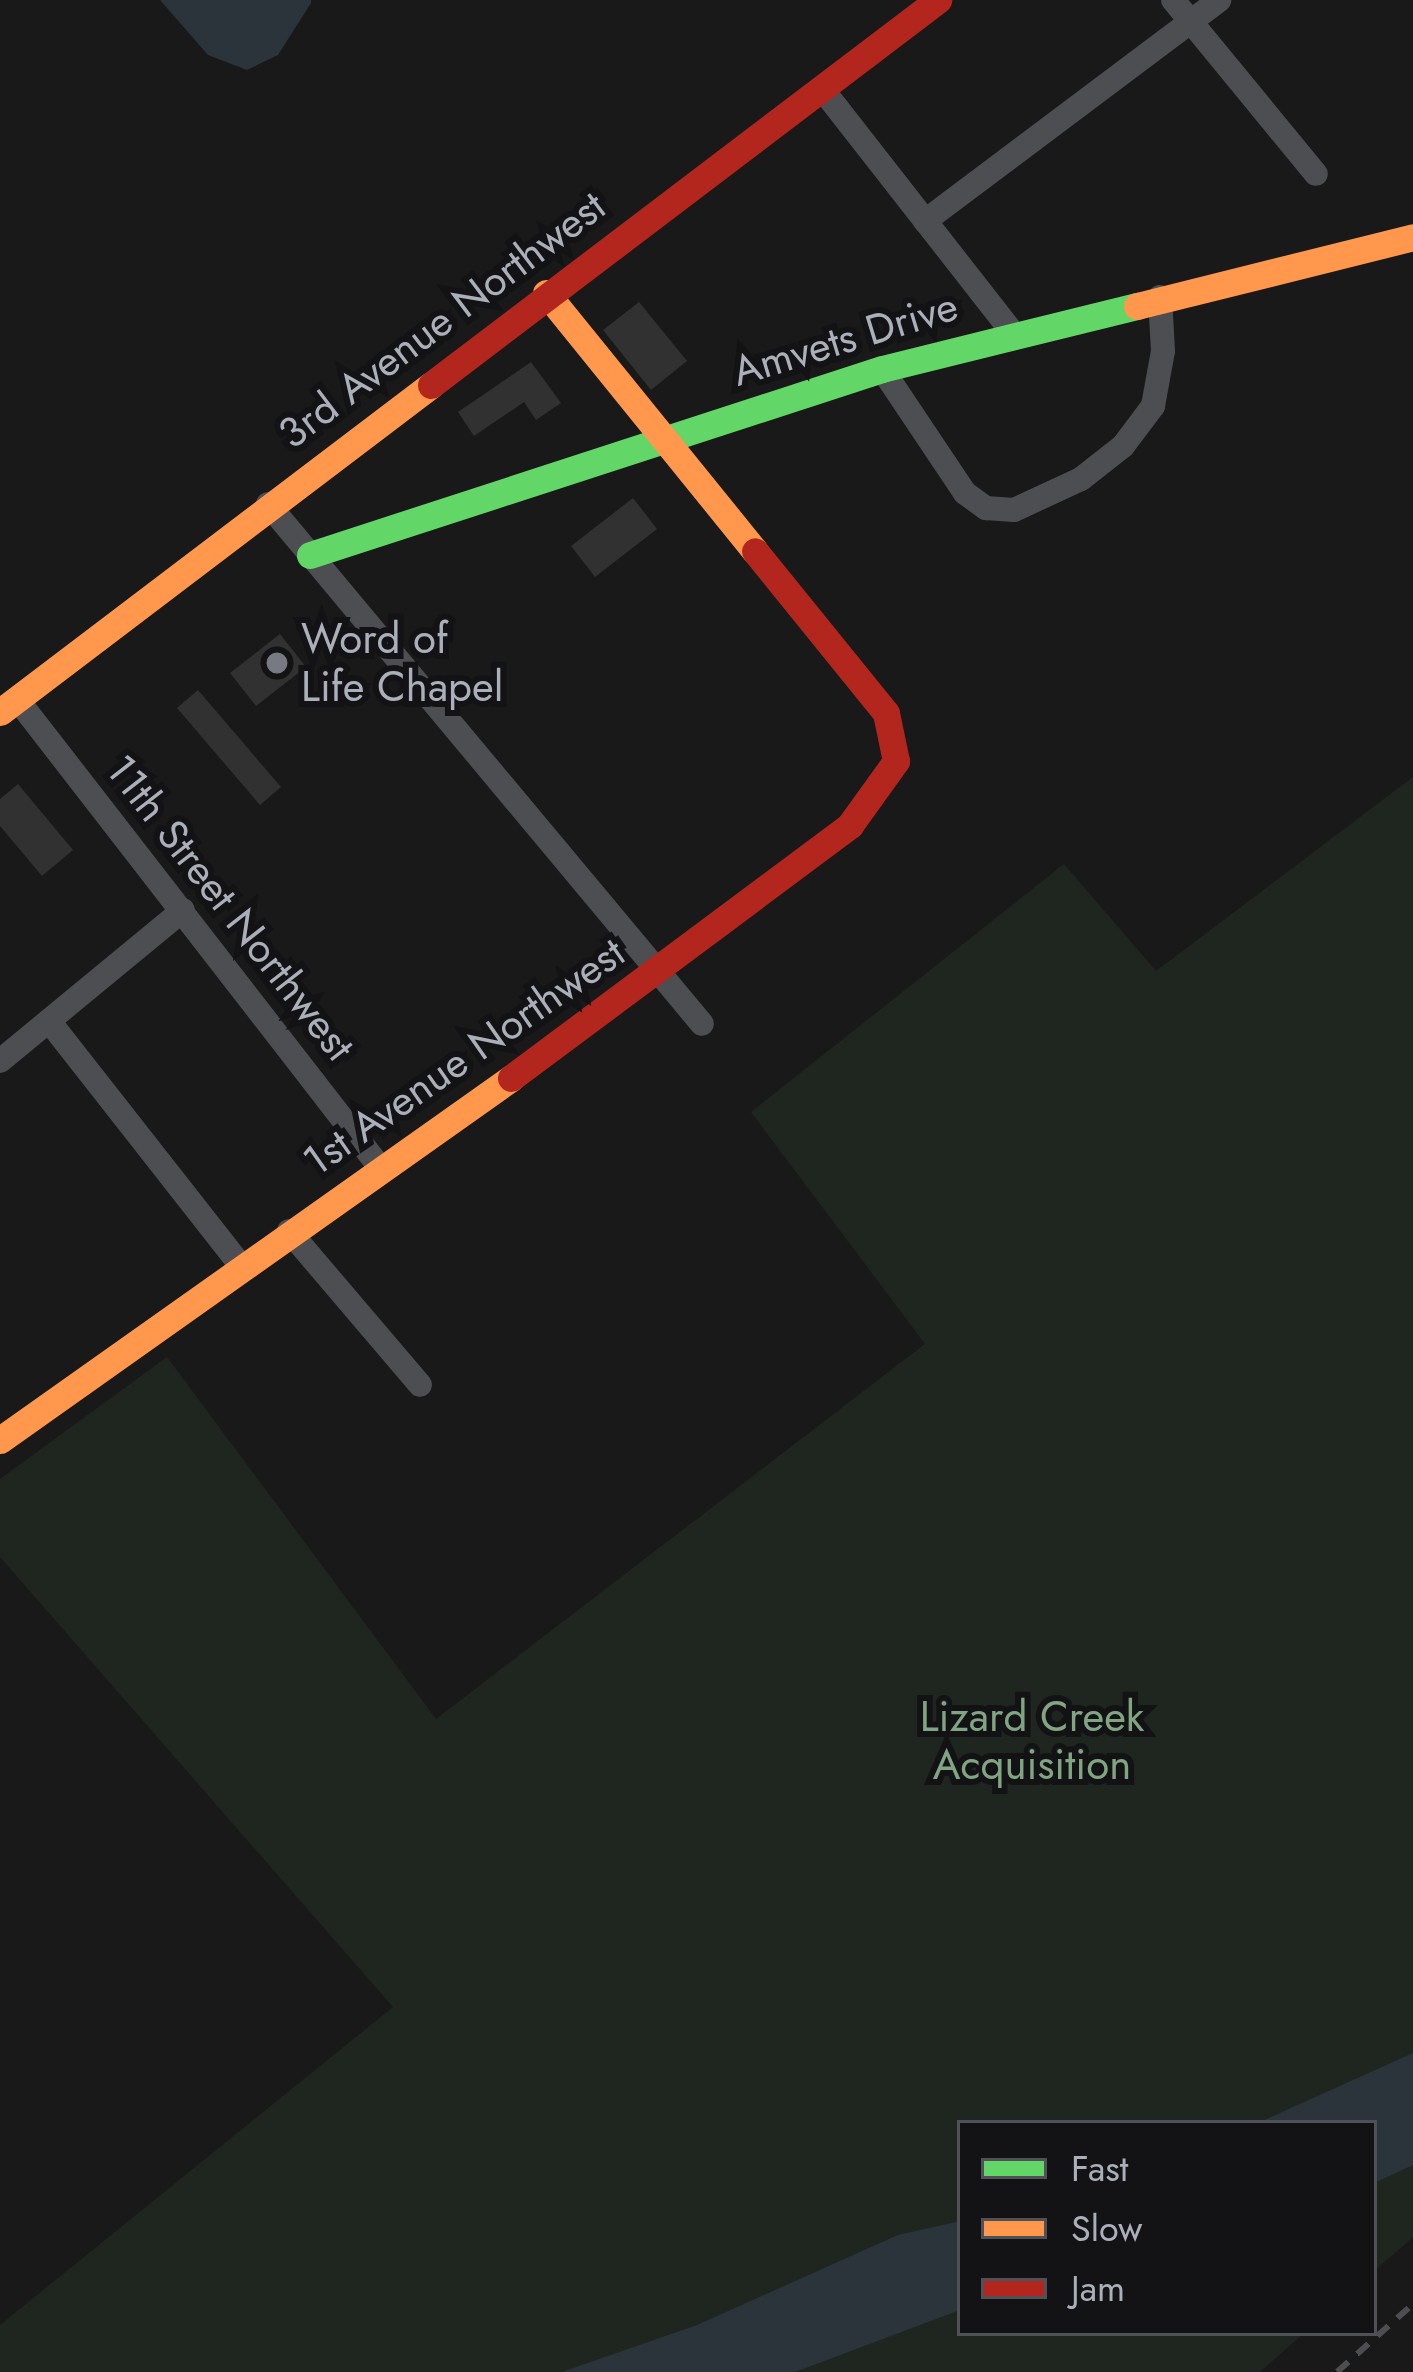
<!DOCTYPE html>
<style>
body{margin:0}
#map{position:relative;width:1413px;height:2372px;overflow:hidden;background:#191919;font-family:Jost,sans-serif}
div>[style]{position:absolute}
.green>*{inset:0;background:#1f261f}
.water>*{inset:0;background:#2b343b}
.building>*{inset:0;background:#313131}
.street>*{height:24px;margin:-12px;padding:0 12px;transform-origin:12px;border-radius:12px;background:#4d4e52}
.fast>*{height:27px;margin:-13.5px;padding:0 13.5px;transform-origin:13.5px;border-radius:13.5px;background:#63d668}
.slow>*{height:27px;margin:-13.5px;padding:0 13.5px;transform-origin:13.5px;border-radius:13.5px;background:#ff974d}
.jam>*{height:27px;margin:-13.5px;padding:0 13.5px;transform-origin:13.5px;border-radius:13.5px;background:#b3261e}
.rail>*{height:6px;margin-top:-3px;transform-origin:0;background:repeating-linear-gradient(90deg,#4d4e51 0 15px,transparent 0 27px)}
.dots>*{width:33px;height:33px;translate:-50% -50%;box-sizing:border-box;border:6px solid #131315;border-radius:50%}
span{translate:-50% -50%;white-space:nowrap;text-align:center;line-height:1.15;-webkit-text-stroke:12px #131315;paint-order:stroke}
.street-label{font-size:42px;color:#aaafba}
.poi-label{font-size:42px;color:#aaafba}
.left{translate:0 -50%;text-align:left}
.park-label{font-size:42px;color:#81a582}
.legend{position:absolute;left:957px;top:2120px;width:420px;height:216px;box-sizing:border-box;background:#131315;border:3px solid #4f5157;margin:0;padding:15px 21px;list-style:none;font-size:36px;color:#aaafba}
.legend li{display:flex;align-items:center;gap:24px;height:60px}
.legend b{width:60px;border:3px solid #4f5157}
</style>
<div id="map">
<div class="green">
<i style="clip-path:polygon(1413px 777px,1413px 2237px,1374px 2271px,1374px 2123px,960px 2123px,960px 2333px,1304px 2333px,1260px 2372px,0 2372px,0 2325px,393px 2007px,0 1557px,0 1479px,167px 1357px,436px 1719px,925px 1344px,751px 1112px,1064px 864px,1156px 971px)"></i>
</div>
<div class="water">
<i style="clip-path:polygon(160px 0,311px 0,311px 3px,278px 55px,247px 70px,208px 55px)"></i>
<i style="clip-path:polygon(1413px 2053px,1413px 2165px,1374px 2183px,1374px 2123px,1258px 2123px)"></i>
<i style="clip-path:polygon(960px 2221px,960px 2310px,795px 2372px,562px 2372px,697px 2325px,898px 2235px)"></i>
</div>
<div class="building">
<i style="clip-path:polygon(639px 302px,687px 361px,651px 390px,603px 330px)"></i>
<i style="clip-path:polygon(531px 362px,561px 403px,536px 420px,524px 402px,474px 436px,458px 412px)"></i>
<i style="clip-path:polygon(633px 498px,657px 529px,595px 577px,571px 546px)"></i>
<i style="clip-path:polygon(280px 634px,306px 667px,256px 706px,230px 673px)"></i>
<i style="clip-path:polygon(198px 690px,281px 787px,260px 805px,177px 708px)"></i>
<i style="clip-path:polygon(18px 784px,73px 850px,42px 876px,0 826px,0 799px)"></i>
</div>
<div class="street">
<i style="left:1173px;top:0;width:225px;rotate:50.6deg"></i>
<i style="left:823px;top:90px;width:308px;rotate:52deg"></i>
<i style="left:925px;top:221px;width:368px;rotate:-36.9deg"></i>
<i style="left:882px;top:369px;width:149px;rotate:56.2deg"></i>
<i style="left:965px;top:493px;width:26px;rotate:36deg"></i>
<i style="left:986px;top:508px;width:28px;rotate:4deg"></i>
<i style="left:1014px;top:510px;width:74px;rotate:-24.8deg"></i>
<i style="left:1081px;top:479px;width:53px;rotate:-38.2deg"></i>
<i style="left:1123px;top:446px;width:50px;rotate:-53.1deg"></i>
<i style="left:1153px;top:406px;width:56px;rotate:-79.7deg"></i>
<i style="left:1163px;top:351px;width:54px;rotate:-93.2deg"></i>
<i style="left:268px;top:504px;width:677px;rotate:50.15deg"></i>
<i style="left:17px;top:699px;width:591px;rotate:52.22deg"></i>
<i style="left:49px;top:1021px;width:311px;rotate:51.9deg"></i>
<i style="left:0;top:1061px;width:237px;rotate:-39.5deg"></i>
<i style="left:289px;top:1231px;width:202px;rotate:49.6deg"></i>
</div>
<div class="fast">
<i style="left:310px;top:555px;width:601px;rotate:-18.01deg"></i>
<i style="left:882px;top:369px;width:263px;rotate:-13.9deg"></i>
</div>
<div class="slow">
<i style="left:546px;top:293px;width:332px;rotate:51deg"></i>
<i style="left:1137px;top:306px;width:284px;rotate:-14deg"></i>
<i style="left:0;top:712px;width:541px;rotate:-37.19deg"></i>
<i style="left:0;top:1440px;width:626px;rotate:-35.31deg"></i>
</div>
<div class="jam">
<i style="left:431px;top:385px;width:637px;rotate:-37.21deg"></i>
<i style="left:511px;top:1078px;width:423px;rotate:-36.7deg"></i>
<i style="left:850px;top:825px;width:79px;rotate:-54.3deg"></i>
<i style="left:896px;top:761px;width:49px;rotate:-101.8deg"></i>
<i style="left:886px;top:713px;width:208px;rotate:-129deg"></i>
</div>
<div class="rail">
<i style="left:1337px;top:2372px;width:102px;rotate:-41.8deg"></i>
</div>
<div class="dots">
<i style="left:277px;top:663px;background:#777a82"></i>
</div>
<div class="street-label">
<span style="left:442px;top:320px;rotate:-37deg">3rd Avenue Northwest</span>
<span style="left:845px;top:339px;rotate:-17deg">Amvets Drive</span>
<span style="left:230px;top:908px;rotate:52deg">11th Street Northwest</span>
<span style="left:464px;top:1057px;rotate:-35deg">1st Avenue Northwest</span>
</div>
<div class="poi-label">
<span class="left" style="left:301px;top:663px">Word of<br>Life Chapel</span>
</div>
<div class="park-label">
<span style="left:1032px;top:1741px">Lizard Creek<br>Acquisition</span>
</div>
<ul class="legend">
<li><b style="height:15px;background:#63d668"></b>Fast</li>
<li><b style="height:15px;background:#ff974d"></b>Slow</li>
<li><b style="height:15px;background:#b3261e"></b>Jam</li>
</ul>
</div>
